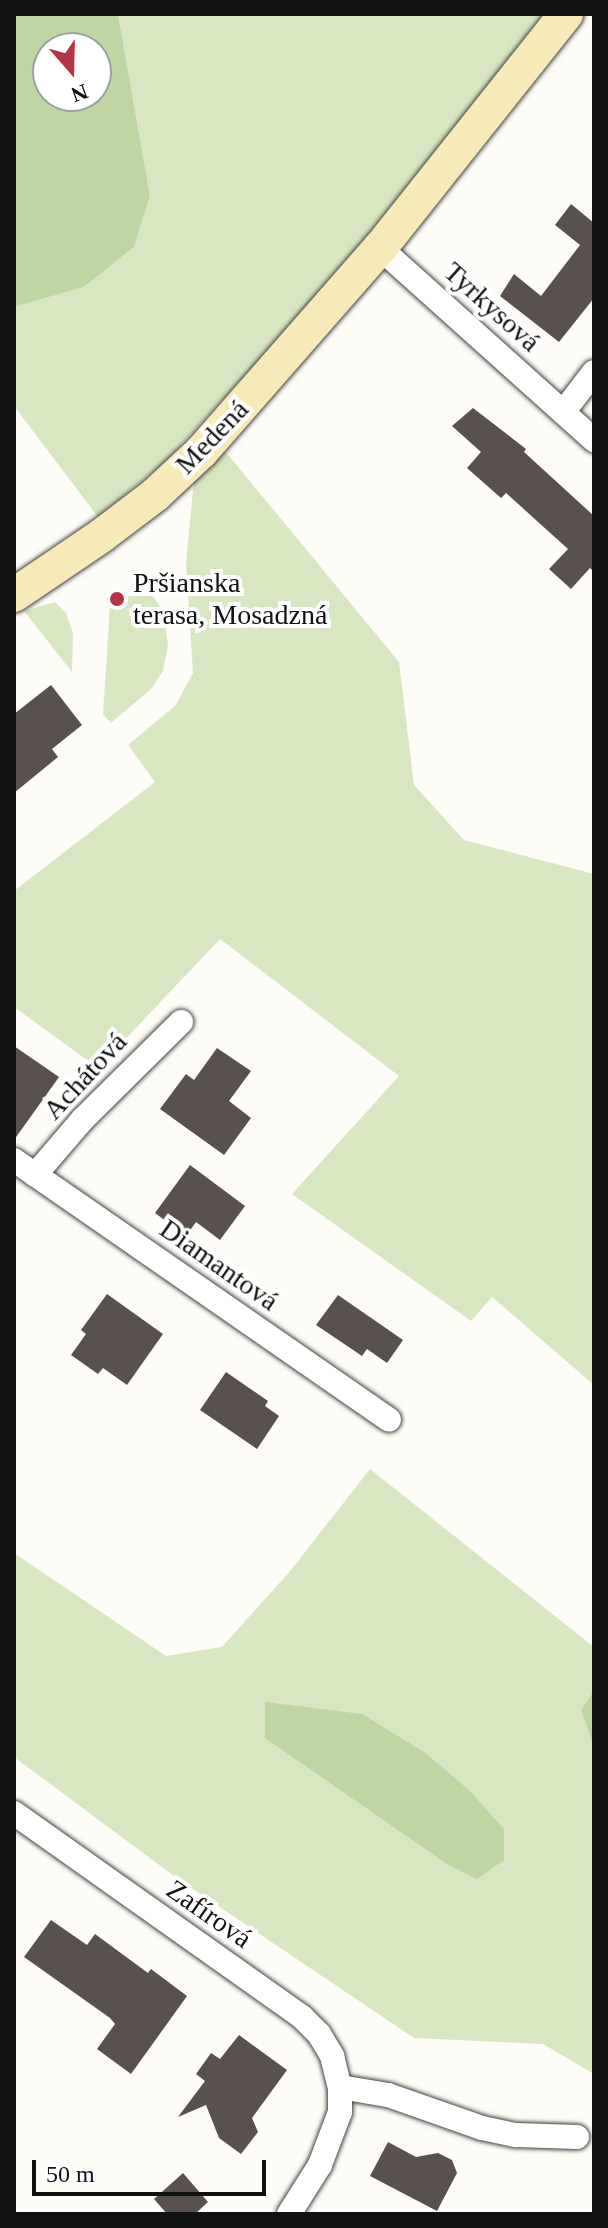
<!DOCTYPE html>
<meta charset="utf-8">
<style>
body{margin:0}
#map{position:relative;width:608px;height:2228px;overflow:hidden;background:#fefcf6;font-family:Georgia,serif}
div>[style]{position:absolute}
.green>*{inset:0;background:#d8e7c1}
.forest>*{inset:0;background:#bfd6a2}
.building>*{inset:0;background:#59514e}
.roads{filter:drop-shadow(0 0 2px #444) drop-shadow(0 0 2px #444)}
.street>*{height:24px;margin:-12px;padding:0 12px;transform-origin:12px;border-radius:12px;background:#fff}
.secondary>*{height:34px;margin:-17px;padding:0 17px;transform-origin:17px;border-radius:17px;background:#f8eab7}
.dots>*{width:22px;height:22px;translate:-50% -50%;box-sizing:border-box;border:4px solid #fff;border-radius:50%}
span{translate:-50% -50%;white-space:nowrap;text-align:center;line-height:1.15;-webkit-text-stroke:8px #fff;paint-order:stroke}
.street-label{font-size:28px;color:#111}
.poi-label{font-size:28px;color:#111}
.left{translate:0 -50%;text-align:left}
.frame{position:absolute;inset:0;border:16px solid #111;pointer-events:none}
.north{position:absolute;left:32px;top:32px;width:80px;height:80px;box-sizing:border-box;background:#fff;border:2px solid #a0a0a0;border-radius:50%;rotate:160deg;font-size:22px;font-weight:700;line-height:32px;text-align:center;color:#111}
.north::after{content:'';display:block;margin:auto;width:28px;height:36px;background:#b53548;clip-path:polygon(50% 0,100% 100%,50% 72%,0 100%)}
.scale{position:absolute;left:32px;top:2160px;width:234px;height:36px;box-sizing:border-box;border:4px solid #111;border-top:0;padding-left:10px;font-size:24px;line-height:28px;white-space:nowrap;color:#111;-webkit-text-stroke:6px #fff;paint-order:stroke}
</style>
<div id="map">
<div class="green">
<i style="clip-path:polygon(118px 14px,548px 14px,311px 304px,166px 461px,98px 517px,14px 406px,14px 307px,84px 287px,134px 247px,150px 196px)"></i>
<i style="clip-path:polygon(225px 451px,399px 662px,414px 785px,464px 840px,594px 874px,594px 1385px,492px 1297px,471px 1321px,292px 1194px,399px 1076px,220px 939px,98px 1068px,14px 1007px,14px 891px,155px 782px,128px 745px,175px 706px,193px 673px,186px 563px,194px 480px)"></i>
<i style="clip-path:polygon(151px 594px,163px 610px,168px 645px,163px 671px,151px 689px,111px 723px,103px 714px,110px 605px,122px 597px)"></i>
<i style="clip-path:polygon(55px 602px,66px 613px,73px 633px,72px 672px,24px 611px)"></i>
<i style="clip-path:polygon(370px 1469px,594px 1647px,594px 1690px,581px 1710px,594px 1747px,594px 2074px,543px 2044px,414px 2038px,178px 1879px,14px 1757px,14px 1553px,166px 1656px,222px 1647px,291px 1570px)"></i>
</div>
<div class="forest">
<i style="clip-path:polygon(evenodd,14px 14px,118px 14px,150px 196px,134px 247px,84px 287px,14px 307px,14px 14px,48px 48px,96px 48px,96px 96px,48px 96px,48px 48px)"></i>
<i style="clip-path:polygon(594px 1690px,594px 1747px,581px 1710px)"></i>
<i style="clip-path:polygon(265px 1702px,362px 1714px,424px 1752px,469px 1790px,504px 1829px,504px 1860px,477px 1879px,447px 1864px,265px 1738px)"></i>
</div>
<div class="building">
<i style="clip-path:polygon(571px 204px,594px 223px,594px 298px,559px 342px,500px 296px,514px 274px,541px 296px,580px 245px,555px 225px)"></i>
<i style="clip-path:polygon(473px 408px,526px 449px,524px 452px,594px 516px,594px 572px,590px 568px,571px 589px,549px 569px,568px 549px,506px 493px,501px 498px,467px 468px,481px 452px,452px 426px)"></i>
<i style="clip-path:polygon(51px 685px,82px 725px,52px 749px,58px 757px,14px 793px,14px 714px)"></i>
<i style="clip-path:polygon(14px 1046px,59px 1077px,14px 1140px)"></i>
<i style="clip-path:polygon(217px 1048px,251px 1071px,229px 1101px,251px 1118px,224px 1155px,160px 1109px,186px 1074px,194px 1080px)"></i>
<i style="clip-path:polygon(190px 1165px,245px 1206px,220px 1240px,196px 1222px,186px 1236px,155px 1213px)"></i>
<i style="clip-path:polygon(107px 1294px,163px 1334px,127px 1385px,103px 1368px,98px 1374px,71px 1355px,86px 1334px,81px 1330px)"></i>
<i style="clip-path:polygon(338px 1295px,403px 1340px,387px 1363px,367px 1349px,362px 1356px,316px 1325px)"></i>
<i style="clip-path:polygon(226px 1372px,268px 1401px,265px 1406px,279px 1416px,257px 1449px,200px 1410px)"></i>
<i style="clip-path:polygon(51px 1920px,87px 1945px,95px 1934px,148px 1973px,151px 1969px,187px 1996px,131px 2074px,97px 2049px,115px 2024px,110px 2018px,24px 1957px)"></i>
<i style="clip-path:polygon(239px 2035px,287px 2070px,252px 2118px,258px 2132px,241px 2154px,219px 2138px,206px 2105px,178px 2117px,205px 2081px,196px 2074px,211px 2053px,220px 2059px)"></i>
<i style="clip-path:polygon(388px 2142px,416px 2157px,438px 2153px,452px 2160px,457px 2173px,437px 2211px,370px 2176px)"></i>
<i style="clip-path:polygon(183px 2173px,208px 2202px,195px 2214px,167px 2214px,154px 2199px)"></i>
</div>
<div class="roads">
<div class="street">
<i style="left:380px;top:248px;width:288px;rotate:41.9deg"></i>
<i style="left:564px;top:411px;width:49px;rotate:-52.4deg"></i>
<i style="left:14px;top:1160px;width:456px;rotate:34.7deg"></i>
<i style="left:35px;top:1175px;width:74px;rotate:-49.4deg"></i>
<i style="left:83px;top:1119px;width:138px;rotate:-44.7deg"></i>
<i style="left:14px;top:1813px;width:353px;rotate:35.3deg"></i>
<i style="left:302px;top:2017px;width:24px;rotate:45deg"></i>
<i style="left:319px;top:2034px;width:26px;rotate:59deg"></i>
<i style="left:332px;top:2056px;width:32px;rotate:76deg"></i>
<i style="left:340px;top:2087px;width:25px;rotate:90deg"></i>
<i style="left:340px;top:2112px;width:57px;rotate:110.7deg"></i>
<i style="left:320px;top:2165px;width:58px;rotate:122.3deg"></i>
<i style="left:340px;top:2087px;width:49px;rotate:9.5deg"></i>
<i style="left:388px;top:2095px;width:100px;rotate:19.3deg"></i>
<i style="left:482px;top:2128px;width:35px;rotate:12deg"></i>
<i style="left:516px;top:2135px;width:61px;rotate:1.9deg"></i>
</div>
<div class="secondary">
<i style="left:14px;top:595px;width:105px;rotate:-34.1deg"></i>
<i style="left:101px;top:536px;width:68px;rotate:-37.2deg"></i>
<i style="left:155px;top:495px;width:64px;rotate:-43.1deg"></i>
<i style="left:202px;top:451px;width:270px;rotate:-48.8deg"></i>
<i style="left:380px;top:248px;width:299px;rotate:-51.5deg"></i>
</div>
</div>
<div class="dots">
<i style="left:117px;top:599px;background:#b53548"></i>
</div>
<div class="street-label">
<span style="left:492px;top:307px;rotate:42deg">Tyrkysová</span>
<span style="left:212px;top:437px;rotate:-46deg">Medená</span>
<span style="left:85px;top:1076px;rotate:-47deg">Achátová</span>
<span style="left:219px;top:1265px;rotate:35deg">Diamantová</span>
<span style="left:209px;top:1914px;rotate:35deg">Zafírová</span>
</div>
<div class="poi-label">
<span class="left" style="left:133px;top:599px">Pršianska<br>terasa, Mosadzná</span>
</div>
<div class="frame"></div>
<div class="north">N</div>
<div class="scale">50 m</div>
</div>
